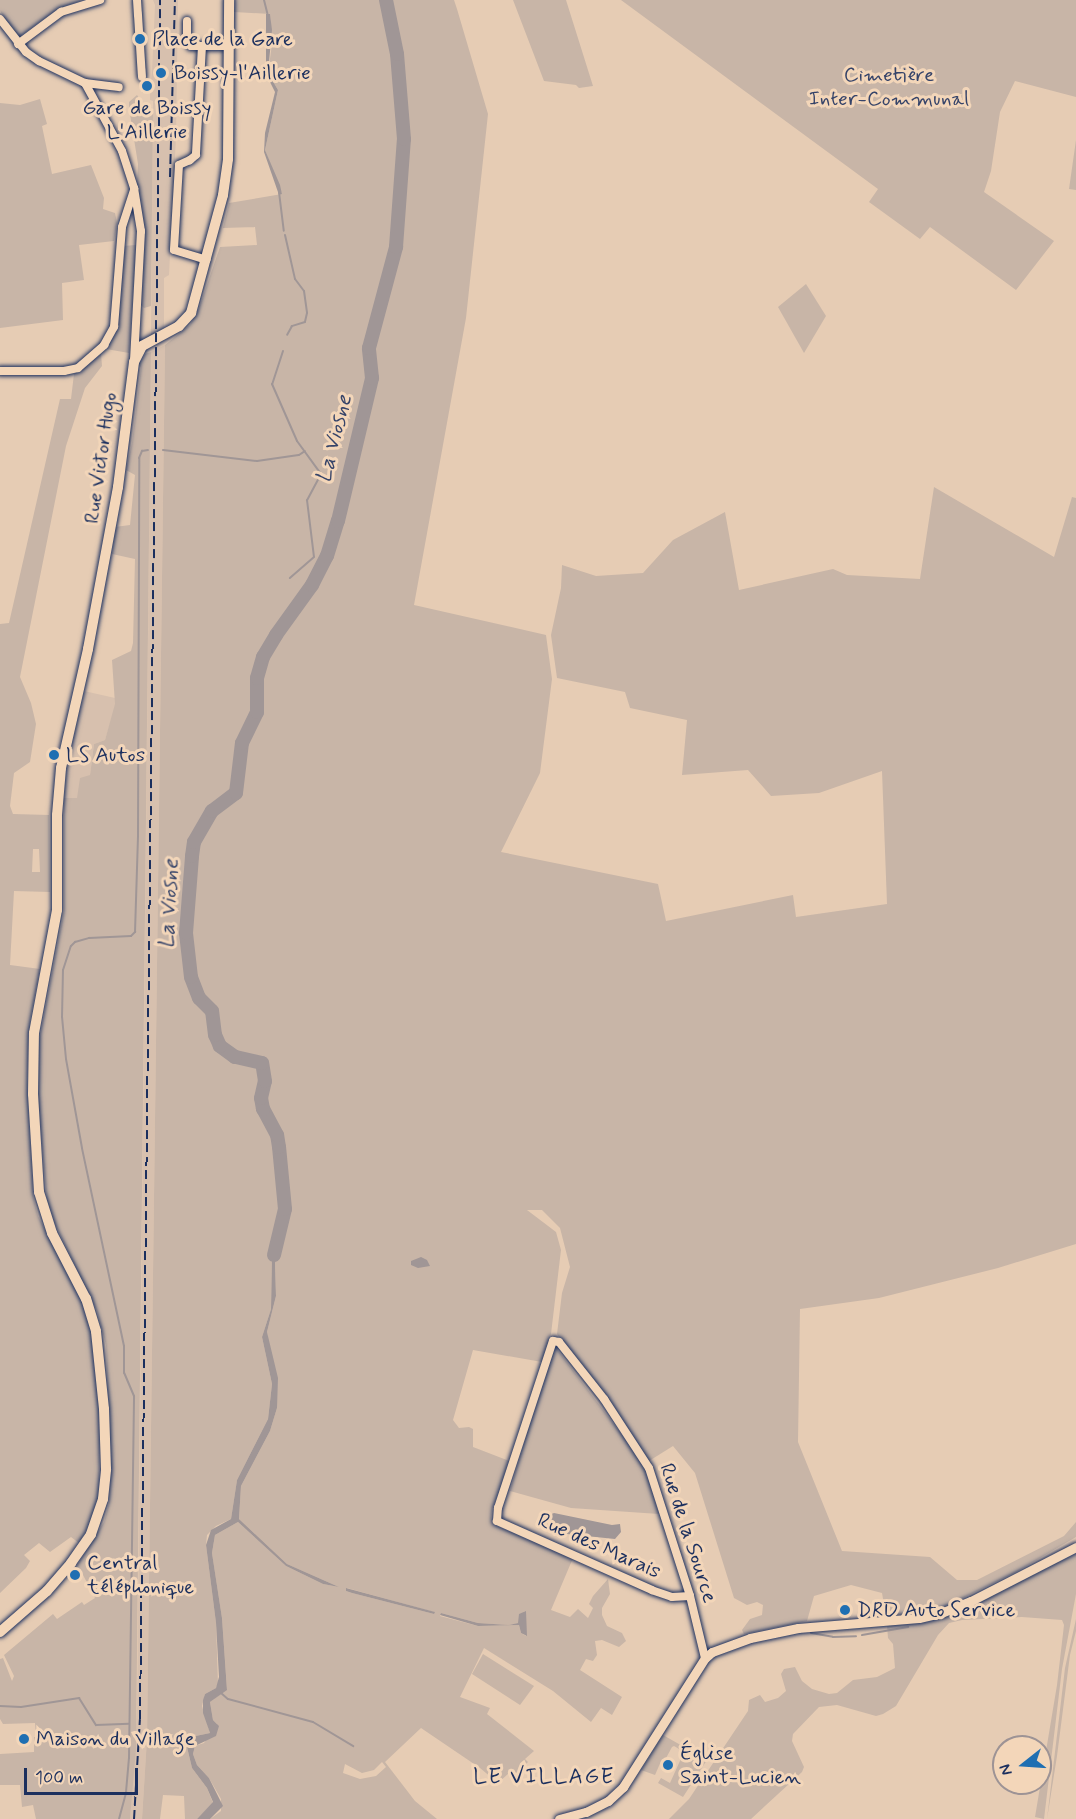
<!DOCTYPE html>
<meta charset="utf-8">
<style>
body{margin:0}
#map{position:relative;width:1076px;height:1819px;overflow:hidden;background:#e6ccb4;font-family:Mynerve,sans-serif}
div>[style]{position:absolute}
.built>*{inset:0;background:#d7c0ae}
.green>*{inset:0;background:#c8b5a7}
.water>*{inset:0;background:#a09696}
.stream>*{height:2px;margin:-1px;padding:0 1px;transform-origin:1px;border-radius:1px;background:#a09696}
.river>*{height:14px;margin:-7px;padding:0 7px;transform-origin:7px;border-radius:7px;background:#a09696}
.roads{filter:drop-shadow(0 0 2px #1b2f5e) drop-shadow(0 0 2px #1b2f5e)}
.minor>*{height:8px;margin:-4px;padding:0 4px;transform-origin:4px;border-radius:4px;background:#f3d6b9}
.tertiary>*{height:9px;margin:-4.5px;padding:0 4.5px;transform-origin:4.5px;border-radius:4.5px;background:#f3d6b9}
.secondary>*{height:10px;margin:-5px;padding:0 5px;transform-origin:5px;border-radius:5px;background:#f3d6b9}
.rail>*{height:2px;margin-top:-1px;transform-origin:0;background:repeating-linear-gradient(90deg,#1b2f5e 0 9px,transparent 0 13.5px)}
.dots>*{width:16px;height:16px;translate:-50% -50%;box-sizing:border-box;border:3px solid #f3d6b9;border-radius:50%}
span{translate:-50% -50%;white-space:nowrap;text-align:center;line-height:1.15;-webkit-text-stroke:6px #f3d6b9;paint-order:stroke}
.poi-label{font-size:21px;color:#1b2f5e}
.left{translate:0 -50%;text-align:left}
.park-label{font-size:21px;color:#354369}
.street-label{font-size:21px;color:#1b2f5e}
.water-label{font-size:22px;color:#364469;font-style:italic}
.neighbourhood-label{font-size:22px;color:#1b2f5e;letter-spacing:1.5px}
.north{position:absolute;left:992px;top:1735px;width:60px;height:60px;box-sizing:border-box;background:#f3d6b9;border:2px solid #9d9395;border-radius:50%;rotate:253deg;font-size:16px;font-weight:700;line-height:24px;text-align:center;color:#1b2f5e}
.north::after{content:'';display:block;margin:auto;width:21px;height:27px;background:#1f6fb2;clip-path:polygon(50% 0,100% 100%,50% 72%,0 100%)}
.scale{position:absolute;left:24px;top:1768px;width:114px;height:27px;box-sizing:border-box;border:3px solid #1b2f5e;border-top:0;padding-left:8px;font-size:18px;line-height:21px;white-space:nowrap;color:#1b2f5e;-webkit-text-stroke:4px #f3d6b9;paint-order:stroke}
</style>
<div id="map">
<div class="built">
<i style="clip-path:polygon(153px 0,178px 0,176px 137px,169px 275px,164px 278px,164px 329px,151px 335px,153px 101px,150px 100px,150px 93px,142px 93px,142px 80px,151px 80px,152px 73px,155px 5px)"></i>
<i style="clip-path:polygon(165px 345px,147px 1738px,142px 1819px,130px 1819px,137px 1712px,151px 352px)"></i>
<i style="clip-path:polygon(84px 691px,115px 698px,116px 704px,105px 740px,94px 744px,90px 775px,77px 798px,64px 798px,66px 773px)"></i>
</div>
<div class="green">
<i style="clip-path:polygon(0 0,82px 0,58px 9px,20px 36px,16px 35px,0 11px)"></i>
<i style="clip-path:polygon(evenodd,235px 0,454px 0,457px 9px,488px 114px,466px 318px,414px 605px,546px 635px,552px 679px,540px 773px,501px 852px,658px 884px,666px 921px,793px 895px,796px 917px,887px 904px,882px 771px,819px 793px,771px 796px,748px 770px,682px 775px,687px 720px,630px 708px,625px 692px,557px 678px,551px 635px,561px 588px,562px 565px,596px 576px,643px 573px,673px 540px,725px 512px,739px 590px,833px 569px,847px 575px,920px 579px,934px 487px,1054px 557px,1072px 497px,1076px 498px,1076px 1244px,998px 1268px,879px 1298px,800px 1309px,798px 1442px,842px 1551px,930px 1557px,957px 1580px,977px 1580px,1064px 1536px,1076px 1522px,1076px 1537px,1016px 1572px,940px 1609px,886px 1616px,882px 1593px,851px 1585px,814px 1596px,807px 1621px,744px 1634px,742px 1630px,750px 1619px,762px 1615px,763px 1605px,757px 1602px,747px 1605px,734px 1598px,695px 1473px,673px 1446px,649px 1461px,557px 1334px,562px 1293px,570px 1267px,560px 1228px,542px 1210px,527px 1210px,556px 1232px,561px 1250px,551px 1334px,542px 1362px,473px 1350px,453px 1420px,459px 1428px,469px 1427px,473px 1429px,473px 1447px,512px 1462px,492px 1509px,491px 1518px,494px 1525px,573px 1558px,551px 1610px,570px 1617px,578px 1609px,588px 1618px,593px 1608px,589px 1604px,593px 1596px,608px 1579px,610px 1594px,602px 1608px,602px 1615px,607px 1626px,622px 1633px,626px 1641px,619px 1647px,602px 1640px,595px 1641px,597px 1655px,593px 1661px,586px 1659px,580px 1670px,622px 1697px,612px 1715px,601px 1708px,591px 1722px,553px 1691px,484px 1648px,460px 1697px,490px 1708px,487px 1714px,534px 1751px,525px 1759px,528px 1762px,512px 1777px,509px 1773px,498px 1783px,480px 1768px,421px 1728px,385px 1762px,415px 1801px,437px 1819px,210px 1819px,221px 1811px,221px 1799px,209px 1778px,197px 1765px,193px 1754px,195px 1746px,204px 1743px,217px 1724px,213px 1720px,210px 1702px,227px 1689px,222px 1618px,212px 1553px,215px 1535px,238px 1522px,286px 1566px,323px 1584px,339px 1587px,287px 1564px,239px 1519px,241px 1486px,270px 1431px,277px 1408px,267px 1332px,276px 1296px,275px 1263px,281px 1240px,276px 1239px,272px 1254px,271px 1309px,262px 1337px,272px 1384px,268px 1419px,237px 1480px,231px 1519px,216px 1526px,207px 1535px,206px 1545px,216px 1623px,218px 1684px,216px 1688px,205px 1694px,202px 1706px,210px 1733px,191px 1737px,187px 1747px,192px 1768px,207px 1788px,213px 1803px,197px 1819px,185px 1819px,184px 1796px,163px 1795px,160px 1819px,142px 1819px,147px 1738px,165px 345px,190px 325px,198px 311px,220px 247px,257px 245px,255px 227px,223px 228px,229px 203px,282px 194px,265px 150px,278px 90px,268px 73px,272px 44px,270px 14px,234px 12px,235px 0,347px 1588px,434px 1612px,434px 1614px,352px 1593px,346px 1591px,347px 1588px,235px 0,525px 1611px,526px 1636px,521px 1633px,519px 1625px,478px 1626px,440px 1616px,441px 1613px,478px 1623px,509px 1625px,519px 1623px,525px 1611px,235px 0,382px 1762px,386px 1767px,376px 1776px,360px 1779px,343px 1773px,345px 1764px,362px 1773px,374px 1770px,382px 1762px)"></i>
<i style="clip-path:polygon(513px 0,566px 0,593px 86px,579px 88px,576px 85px,544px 81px)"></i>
<i style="clip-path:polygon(621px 0,1076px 0,1076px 97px,1015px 81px,1000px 112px,991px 171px,984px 192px,1054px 241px,1016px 290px,930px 227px,920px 239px,869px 202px,878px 189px)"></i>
<i style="clip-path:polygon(137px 95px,148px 112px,153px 114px,151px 306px,144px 308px,140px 304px,143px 234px,137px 184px,138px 164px,129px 108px,129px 102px)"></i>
<i style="clip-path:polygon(40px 99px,47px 124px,42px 126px,52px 174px,91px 165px,104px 198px,103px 209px,115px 213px,117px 223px,114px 241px,79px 245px,84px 280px,62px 283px,63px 320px,0 328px,0 103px,20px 105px)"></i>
<i style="clip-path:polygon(1076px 140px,1076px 190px,1069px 189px)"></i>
<i style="clip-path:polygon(136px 245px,129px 353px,106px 349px,114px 332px,123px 246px)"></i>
<i style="clip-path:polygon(806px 284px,826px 316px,804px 353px,778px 307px)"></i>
<i style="clip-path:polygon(151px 352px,136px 1749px,130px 1819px,36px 1819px,33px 1805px,22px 1807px,20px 1785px,0 1785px,0 1754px,34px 1752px,34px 1737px,36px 1737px,35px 1723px,3px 1724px,0 1719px,0 1659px,3px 1658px,12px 1681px,14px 1676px,4px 1655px,53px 1614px,57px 1619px,82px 1602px,84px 1605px,95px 1598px,82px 1573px,76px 1567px,104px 1522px,109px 1503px,111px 1468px,106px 1345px,97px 1311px,54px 1222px,47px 1200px,39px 1111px,38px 1047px,64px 911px,64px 798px,77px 798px,80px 778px,90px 775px,94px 744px,105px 740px,115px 704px,112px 660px,131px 651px,133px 643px,135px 559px,112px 554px,115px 527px,130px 525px,135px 475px,126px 470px,132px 443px,141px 368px,139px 364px,145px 354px)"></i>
<i style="clip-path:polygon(evenodd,101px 354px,102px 366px,85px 388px,66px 446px,20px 677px,31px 703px,36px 724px,30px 762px,14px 773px,10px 806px,13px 814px,49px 815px,50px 892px,14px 891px,10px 965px,40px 969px,30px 1020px,27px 1078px,33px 1196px,38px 1216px,83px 1304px,90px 1321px,95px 1351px,100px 1412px,99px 1493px,95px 1514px,79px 1543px,71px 1537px,50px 1552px,39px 1543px,24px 1555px,30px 1561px,26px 1568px,0 1593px,0 624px,9px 623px,60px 399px,71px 399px,74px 374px,101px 354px,33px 849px,39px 849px,40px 872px,32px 872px,33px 849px)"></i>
<i style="clip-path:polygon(556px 1348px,644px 1464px,659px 1514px,571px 1508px,510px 1491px,551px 1350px)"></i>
<i style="clip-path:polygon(1076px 1552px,1076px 1594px,1062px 1669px,1044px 1819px,1035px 1817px,1057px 1685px,1064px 1625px,1062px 1620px,1022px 1617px,962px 1620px,949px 1623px,938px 1635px,896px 1706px,883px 1714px,876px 1716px,837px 1705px,819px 1707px,793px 1734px,792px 1741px,804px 1767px,802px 1772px,751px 1819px,669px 1819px,689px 1799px,748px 1711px,749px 1700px,760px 1695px,765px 1702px,778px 1698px,786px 1691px,781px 1674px,784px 1669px,795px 1667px,802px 1681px,812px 1689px,829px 1694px,837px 1693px,853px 1680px,877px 1677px,895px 1668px,893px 1644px,888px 1638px,887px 1625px,919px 1622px,966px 1608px)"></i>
<i style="clip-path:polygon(1076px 1619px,1076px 1631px,1070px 1655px,1057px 1756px,1047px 1819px,1065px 1668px)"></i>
<i style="clip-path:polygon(483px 1654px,534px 1686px,520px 1705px,472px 1674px)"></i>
<i style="clip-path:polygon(663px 1735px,707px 1760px,683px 1797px,658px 1783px,661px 1778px,670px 1783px,684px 1752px,674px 1746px,672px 1747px,665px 1760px,662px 1759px,655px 1775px,641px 1770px)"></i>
</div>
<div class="water">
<i style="clip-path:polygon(266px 14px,270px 14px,272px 30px,268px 73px,278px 90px,265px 150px,280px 185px,282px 194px,279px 195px,264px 152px,265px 133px,275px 92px,266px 74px)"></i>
<i style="clip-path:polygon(276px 1239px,281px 1240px,275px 1263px,276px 1296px,267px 1332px,278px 1378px,277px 1408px,270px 1431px,241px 1486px,239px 1519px,287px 1564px,339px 1587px,323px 1584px,286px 1566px,238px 1522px,215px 1535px,212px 1553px,222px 1618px,227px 1690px,210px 1702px,213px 1720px,219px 1726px,216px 1736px,195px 1746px,193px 1754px,197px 1765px,209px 1778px,223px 1806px,210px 1819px,197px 1819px,213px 1802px,207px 1788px,192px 1768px,187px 1747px,191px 1737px,210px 1733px,203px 1713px,203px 1700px,205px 1694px,216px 1688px,219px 1677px,216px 1623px,206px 1545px,211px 1530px,231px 1519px,237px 1480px,268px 1419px,272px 1384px,262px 1337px,271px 1309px,272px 1254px)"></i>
<i style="clip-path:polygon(421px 1257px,427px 1260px,430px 1266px,418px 1268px,411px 1265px,411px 1261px)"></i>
<i style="clip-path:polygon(554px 1513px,612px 1525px,620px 1524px,621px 1532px,615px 1539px,567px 1534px,548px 1527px,545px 1522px,547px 1516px)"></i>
<i style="clip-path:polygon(346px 1588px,435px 1612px,434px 1614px,352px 1593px,346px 1591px)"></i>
<i style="clip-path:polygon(526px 1611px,527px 1636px,521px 1633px,519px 1625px,478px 1626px,440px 1615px,441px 1613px,478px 1623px,509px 1625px,518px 1623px,519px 1614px)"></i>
</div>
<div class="stream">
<i style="left:264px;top:0;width:16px;rotate:76deg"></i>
<i style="left:279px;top:192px;width:39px;rotate:83deg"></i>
<i style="left:285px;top:235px;width:45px;rotate:77.2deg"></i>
<i style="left:295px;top:279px;width:15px;rotate:53deg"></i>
<i style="left:304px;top:291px;width:22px;rotate:82deg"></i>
<i style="left:307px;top:313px;width:9px;rotate:103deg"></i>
<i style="left:305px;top:322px;width:14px;rotate:163deg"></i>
<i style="left:292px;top:326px;width:10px;rotate:119deg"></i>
<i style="left:283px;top:351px;width:35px;rotate:108deg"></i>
<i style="left:272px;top:384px;width:62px;rotate:66.3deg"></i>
<i style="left:297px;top:441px;width:41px;rotate:54deg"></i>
<i style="left:321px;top:474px;width:30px;rotate:118deg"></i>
<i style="left:307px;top:500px;width:57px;rotate:83deg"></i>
<i style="left:314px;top:557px;width:32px;rotate:139deg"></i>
<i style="left:163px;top:450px;width:95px;rotate:6.7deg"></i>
<i style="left:257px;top:461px;width:42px;rotate:-8.1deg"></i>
<i style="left:299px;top:455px;width:7px;rotate:-34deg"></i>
<i style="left:811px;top:1633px;width:22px;rotate:10deg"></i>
<i style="left:833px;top:1637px;width:23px;rotate:-2deg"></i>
<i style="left:862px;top:1635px;width:47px;rotate:-9.9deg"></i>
<i style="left:221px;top:1693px;width:9px;rotate:41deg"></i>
<i style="left:228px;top:1699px;width:88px;rotate:15.1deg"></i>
<i style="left:313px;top:1722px;width:47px;rotate:31deg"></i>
<i style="left:0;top:1706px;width:21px;rotate:3deg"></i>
<i style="left:21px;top:1707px;width:59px;rotate:-8.8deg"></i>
<i style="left:79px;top:1698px;width:32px;rotate:58deg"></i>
<i style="left:96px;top:1725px;width:33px;rotate:-2deg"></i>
<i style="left:119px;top:1819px;width:28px;rotate:-75deg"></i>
<i style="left:126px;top:1792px;width:34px;rotate:-85deg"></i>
<i style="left:129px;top:1758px;width:362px;rotate:-89.2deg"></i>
<i style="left:134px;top:1396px;width:25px;rotate:-113deg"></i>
<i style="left:124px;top:1373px;width:27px;rotate:-90deg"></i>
<i style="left:124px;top:1346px;width:202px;rotate:-102deg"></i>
<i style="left:82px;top:1148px;width:90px;rotate:-100.2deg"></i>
<i style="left:66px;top:1059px;width:42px;rotate:-95.4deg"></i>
<i style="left:62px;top:1017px;width:47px;rotate:-88.8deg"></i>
<i style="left:63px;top:970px;width:25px;rotate:-72deg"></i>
<i style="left:71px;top:946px;width:6px;rotate:-45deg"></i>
<i style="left:75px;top:942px;width:15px;rotate:-16deg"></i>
<i style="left:89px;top:938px;width:42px;rotate:-2.7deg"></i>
<i style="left:131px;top:936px;width:6px;rotate:-45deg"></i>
<i style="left:135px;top:932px;width:96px;rotate:-88.2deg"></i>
<i style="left:138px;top:836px;width:378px;rotate:-89.8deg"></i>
<i style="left:139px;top:458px;width:8px;rotate:-67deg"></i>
<i style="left:142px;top:451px;width:6px;rotate:-9deg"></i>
</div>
<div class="river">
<i style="left:274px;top:1255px;width:47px;rotate:-76.6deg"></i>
<i style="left:285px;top:1209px;width:62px;rotate:-95.5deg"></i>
<i style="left:279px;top:1147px;width:12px;rotate:-99deg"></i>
<i style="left:277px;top:1135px;width:30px;rotate:-118deg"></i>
<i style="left:263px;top:1109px;width:11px;rotate:-100deg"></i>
<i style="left:261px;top:1098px;width:17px;rotate:-77deg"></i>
<i style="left:265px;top:1081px;width:18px;rotate:-99deg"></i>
<i style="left:262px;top:1063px;width:28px;rotate:-167deg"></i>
<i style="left:235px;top:1057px;width:19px;rotate:-144deg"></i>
<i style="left:220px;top:1046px;width:12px;rotate:-114deg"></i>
<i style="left:215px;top:1035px;width:24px;rotate:-97deg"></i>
<i style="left:212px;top:1011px;width:18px;rotate:-135deg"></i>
<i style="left:199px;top:998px;width:22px;rotate:-111deg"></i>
<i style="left:191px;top:977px;width:44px;rotate:-96.5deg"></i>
<i style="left:186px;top:933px;width:77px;rotate:-85.5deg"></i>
<i style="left:192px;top:856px;width:14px;rotate:-82deg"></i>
<i style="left:194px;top:842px;width:36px;rotate:-60deg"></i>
<i style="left:212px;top:811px;width:30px;rotate:-37deg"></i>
<i style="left:236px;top:793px;width:50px;rotate:-83.2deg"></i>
<i style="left:242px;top:743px;width:34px;rotate:-64deg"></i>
<i style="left:257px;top:712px;width:34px;rotate:-90deg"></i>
<i style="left:257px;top:678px;width:22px;rotate:-74deg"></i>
<i style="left:263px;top:657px;width:26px;rotate:-59deg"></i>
<i style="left:276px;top:635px;width:62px;rotate:-54.2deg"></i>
<i style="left:312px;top:585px;width:33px;rotate:-63deg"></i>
<i style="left:327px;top:556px;width:37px;rotate:-73deg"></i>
<i style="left:338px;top:521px;width:147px;rotate:-76.6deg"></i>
<i style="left:372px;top:378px;width:30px;rotate:-96deg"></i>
<i style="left:369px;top:348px;width:105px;rotate:-75deg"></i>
<i style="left:396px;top:247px;width:108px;rotate:-85.8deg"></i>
<i style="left:404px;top:139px;width:85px;rotate:-94.7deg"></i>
<i style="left:397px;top:54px;width:55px;rotate:-101.5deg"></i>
</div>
<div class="roads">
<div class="minor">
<i style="left:137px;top:0;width:77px;rotate:86.3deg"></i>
<i style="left:0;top:19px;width:42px;rotate:51.8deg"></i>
<i style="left:26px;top:52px;width:16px;rotate:35deg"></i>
<i style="left:39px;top:61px;width:51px;rotate:25.6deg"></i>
<i style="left:85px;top:83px;width:77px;rotate:61.4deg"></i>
<i style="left:122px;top:151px;width:39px;rotate:72deg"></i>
<i style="left:134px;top:188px;width:44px;rotate:80.8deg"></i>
<i style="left:141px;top:231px;width:130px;rotate:93.1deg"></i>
<i style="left:187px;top:21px;width:18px;rotate:90deg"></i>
<i style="left:187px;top:39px;width:8px;rotate:60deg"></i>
<i style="left:191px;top:46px;width:38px"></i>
<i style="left:18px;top:44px;width:54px;rotate:-36.7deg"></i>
<i style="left:61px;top:12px;width:41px;rotate:-17.1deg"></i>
<i style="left:202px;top:46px;width:109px;rotate:93.2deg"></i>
<i style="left:196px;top:155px;width:8px;rotate:140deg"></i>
<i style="left:190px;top:160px;width:12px;rotate:156deg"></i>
<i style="left:179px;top:165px;width:85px;rotate:93.4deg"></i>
<i style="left:174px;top:250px;width:34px;rotate:17deg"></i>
<i style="left:85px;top:83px;width:34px;rotate:7deg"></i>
<i style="left:0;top:371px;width:64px"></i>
<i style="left:64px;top:371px;width:14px;rotate:-12deg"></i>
<i style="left:78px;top:368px;width:35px;rotate:-41deg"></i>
<i style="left:104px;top:345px;width:21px;rotate:-61deg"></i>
<i style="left:114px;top:327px;width:100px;rotate:-85.4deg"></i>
<i style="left:122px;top:227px;width:40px;rotate:-72deg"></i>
<i style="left:690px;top:1596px;width:18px;rotate:177deg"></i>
<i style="left:672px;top:1597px;width:21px;rotate:-161deg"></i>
<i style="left:652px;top:1590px;width:170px;rotate:-156deg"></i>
<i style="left:497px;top:1521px;width:13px;rotate:-86deg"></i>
<i style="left:498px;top:1508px;width:176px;rotate:-71.8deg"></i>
<i style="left:553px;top:1341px;width:6px;rotate:9deg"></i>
<i style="left:559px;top:1342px;width:73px;rotate:51.7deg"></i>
<i style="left:604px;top:1399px;width:82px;rotate:56.9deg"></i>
<i style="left:649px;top:1468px;width:134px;rotate:72.2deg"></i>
<i style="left:690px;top:1596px;width:64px;rotate:76.4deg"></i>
</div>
<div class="tertiary">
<i style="left:559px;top:1819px;width:28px;rotate:-15deg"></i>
<i style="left:586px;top:1812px;width:25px;rotate:-27deg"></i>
<i style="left:608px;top:1801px;width:21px;rotate:-43deg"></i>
<i style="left:623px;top:1787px;width:153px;rotate:-57.6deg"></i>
<i style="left:705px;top:1658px;width:9px;rotate:-41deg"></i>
<i style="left:712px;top:1652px;width:40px;rotate:-20.2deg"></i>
<i style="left:750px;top:1638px;width:49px;rotate:-11.8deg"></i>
<i style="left:798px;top:1628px;width:121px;rotate:-4.7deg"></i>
<i style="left:919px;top:1618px;width:23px;rotate:-13deg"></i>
<i style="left:941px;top:1613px;width:32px;rotate:-22deg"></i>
<i style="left:971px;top:1601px;width:118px;rotate:-27.2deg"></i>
</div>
<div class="secondary">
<i style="left:0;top:1632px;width:62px;rotate:-41.1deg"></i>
<i style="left:47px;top:1591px;width:37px;rotate:-49deg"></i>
<i style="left:71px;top:1563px;width:35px;rotate:-55deg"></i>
<i style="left:91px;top:1534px;width:37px;rotate:-71deg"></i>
<i style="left:103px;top:1499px;width:30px;rotate:-84deg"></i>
<i style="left:106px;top:1469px;width:60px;rotate:-91.9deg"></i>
<i style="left:104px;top:1409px;width:78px;rotate:-95.9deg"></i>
<i style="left:96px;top:1331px;width:34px;rotate:-107deg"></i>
<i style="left:86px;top:1299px;width:74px;rotate:-117.3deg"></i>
<i style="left:52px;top:1233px;width:43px;rotate:-107.6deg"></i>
<i style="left:39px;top:1192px;width:98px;rotate:-93.5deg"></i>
<i style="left:33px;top:1094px;width:61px;rotate:-89.1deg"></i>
<i style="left:34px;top:1033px;width:125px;rotate:-79.4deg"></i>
<i style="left:57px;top:910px;width:95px;rotate:-90deg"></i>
<i style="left:57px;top:815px;width:47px;rotate:-85.1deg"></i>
<i style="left:61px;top:768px;width:122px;rotate:-77.2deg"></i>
<i style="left:88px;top:649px;width:165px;rotate:-79.5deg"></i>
<i style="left:118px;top:487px;width:126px;rotate:-82.7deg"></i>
<i style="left:134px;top:362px;width:18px;rotate:-63deg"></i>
<i style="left:142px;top:346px;width:42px;rotate:-28.4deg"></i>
<i style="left:179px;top:326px;width:18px;rotate:-47deg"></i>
<i style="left:191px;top:313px;width:122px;rotate:-74.8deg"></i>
<i style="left:223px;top:195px;width:36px;rotate:-82deg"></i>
<i style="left:228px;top:159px;width:159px;rotate:-89.6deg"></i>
</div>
</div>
<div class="rail">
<i style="left:170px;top:177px;width:177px;rotate:-88.4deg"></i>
<i style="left:134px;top:1819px;width:100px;rotate:-86.6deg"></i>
<i style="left:140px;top:1719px;width:1719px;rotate:-89.33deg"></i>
</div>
<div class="dots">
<i style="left:140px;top:39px;background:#1f6fb2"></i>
<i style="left:161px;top:73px;background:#1f6fb2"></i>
<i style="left:147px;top:86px;background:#1f6fb2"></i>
<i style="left:54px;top:755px;background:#1f6fb2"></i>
<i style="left:75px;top:1575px;background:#1f6fb2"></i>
<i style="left:845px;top:1610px;background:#1f6fb2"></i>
<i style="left:24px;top:1739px;background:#1f6fb2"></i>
<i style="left:668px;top:1765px;background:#1f6fb2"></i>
</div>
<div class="poi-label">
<span class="left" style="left:152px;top:39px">Place de la Gare</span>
<span class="left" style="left:174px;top:73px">Boissy-l'Aillerie</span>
<span style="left:147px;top:120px">Gare de Boissy<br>L'Aillerie</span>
<span class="left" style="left:66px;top:755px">LS Autos</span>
<span class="left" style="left:87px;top:1575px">Central<br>téléphonique</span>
<span class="left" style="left:857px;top:1610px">DRD Auto Service</span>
<span class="left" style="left:36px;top:1739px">Maison du Village</span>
<span class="left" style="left:680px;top:1765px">Église<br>Saint-Lucien</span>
</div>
<div class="park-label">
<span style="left:889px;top:87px">Cimetière<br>Inter-Communal</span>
</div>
<div class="street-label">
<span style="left:101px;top:458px;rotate:-82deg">Rue Victor Hugo</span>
<span style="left:688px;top:1533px;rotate:72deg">Rue de la Source</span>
<span style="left:599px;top:1546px;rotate:24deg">Rue des Marais</span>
</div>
<div class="water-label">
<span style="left:335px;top:439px;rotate:-76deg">La Viosne</span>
<span style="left:170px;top:904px;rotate:-87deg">La Viosne</span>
</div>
<div class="neighbourhood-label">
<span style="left:544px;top:1778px">LE VILLAGE</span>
</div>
<div class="north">N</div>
<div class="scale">100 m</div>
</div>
